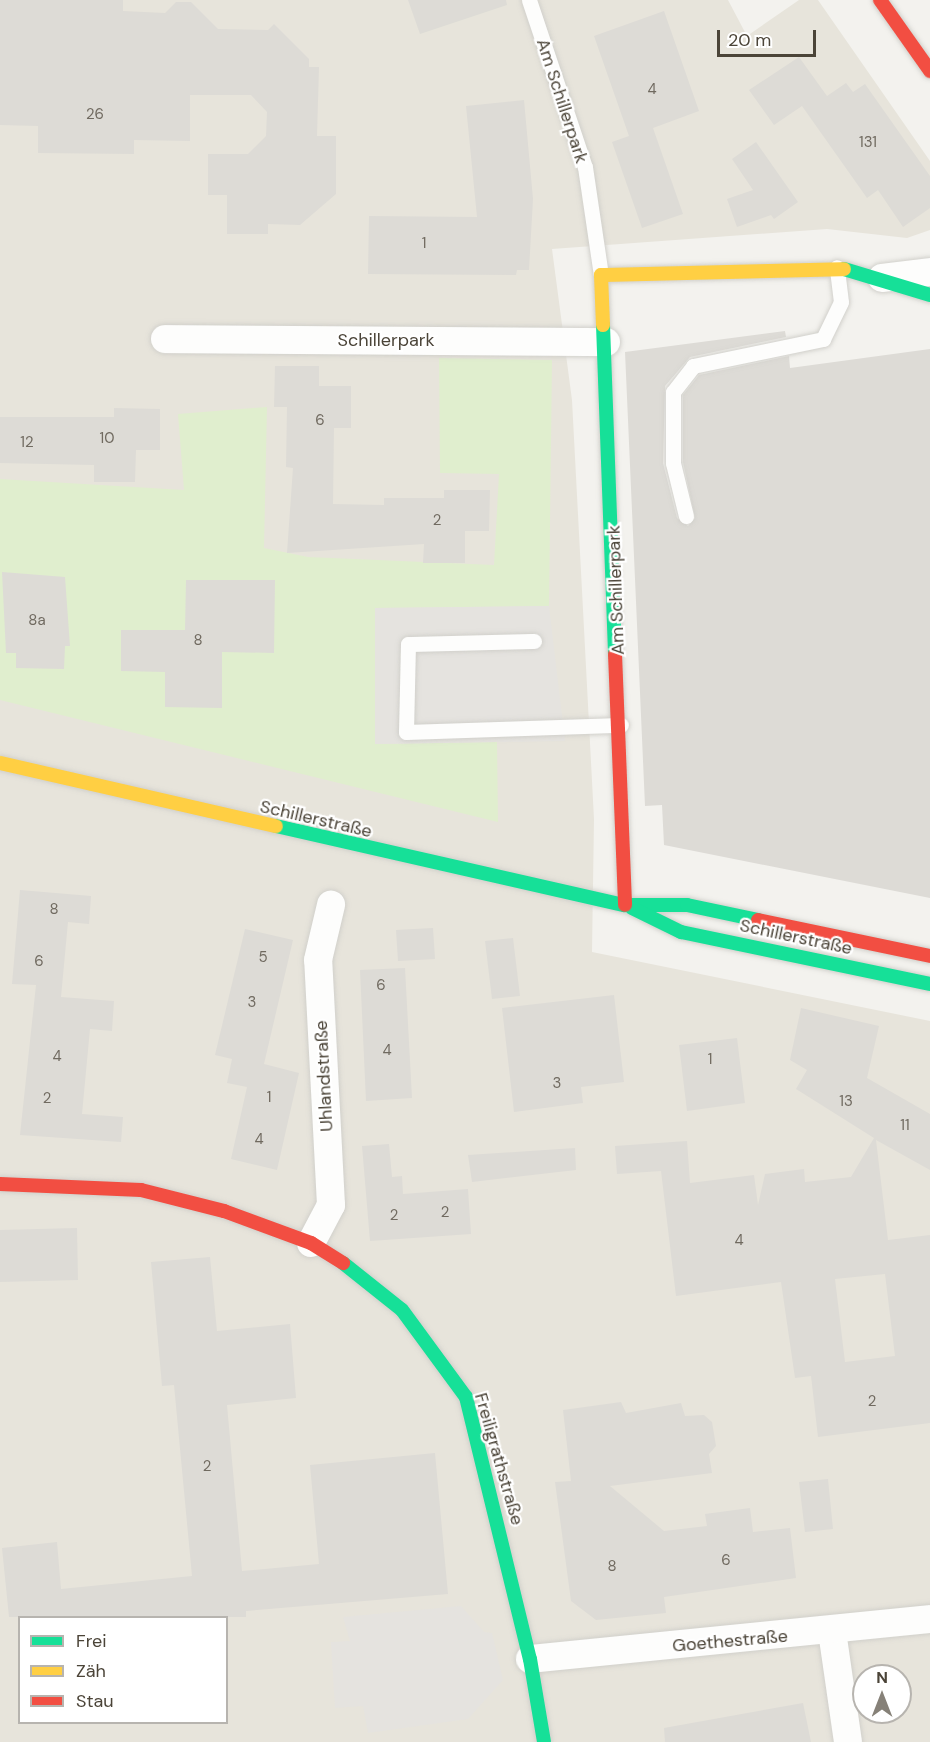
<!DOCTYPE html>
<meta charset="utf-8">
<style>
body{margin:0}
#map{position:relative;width:930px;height:1742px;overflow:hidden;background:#f3f2ee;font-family:"DM Sans",sans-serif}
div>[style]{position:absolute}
.residential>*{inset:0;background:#e7e4db}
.green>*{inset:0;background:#e0eece}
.parking>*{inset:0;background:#e5e3df}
.building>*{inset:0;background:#dddbd6}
.roads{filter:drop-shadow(0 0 2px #d1d0cb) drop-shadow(0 0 2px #d1d0cb)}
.lane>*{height:15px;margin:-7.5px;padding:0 7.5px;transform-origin:7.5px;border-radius:7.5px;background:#fdfdfc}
.street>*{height:28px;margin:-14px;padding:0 14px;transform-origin:14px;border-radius:14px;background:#fdfdfc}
.fast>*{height:14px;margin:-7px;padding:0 7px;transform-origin:7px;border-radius:7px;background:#16e098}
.slow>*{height:14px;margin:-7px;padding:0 7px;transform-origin:7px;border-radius:7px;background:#ffcf43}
.jam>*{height:14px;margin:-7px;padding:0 7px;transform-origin:7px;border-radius:7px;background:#f24e42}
span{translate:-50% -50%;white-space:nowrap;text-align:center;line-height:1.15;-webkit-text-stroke:4.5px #fff;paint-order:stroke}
.number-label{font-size:15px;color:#706a60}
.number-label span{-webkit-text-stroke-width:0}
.street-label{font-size:18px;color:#4b4438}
.legend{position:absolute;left:18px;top:1616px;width:210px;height:108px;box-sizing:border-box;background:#fff;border:2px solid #b7b4af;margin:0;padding:8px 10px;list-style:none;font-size:18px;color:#4b4438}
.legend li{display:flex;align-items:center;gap:12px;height:30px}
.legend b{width:30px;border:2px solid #b7b4af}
.north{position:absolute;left:852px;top:1664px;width:60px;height:60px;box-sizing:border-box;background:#fff;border:2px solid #b7b4af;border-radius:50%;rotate:0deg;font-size:16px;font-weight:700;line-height:24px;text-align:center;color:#4b4438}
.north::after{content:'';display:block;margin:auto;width:21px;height:27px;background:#868178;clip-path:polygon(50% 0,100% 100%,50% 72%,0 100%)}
.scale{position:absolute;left:717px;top:30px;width:99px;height:27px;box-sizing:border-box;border:3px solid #4b4438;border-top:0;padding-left:8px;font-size:18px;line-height:21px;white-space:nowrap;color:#4b4438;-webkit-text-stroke:4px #fff;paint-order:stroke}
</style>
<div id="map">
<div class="residential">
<i style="clip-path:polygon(evenodd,0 0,728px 0,747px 36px,799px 0,818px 0,930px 161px,930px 230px,907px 238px,827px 229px,552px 249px,572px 400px,594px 819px,592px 952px,930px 1021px,930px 1742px,0 1742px,0 0,20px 1618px,226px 1618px,226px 1722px,20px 1722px,20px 1618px,0 0,864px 1676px,900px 1676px,900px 1712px,864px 1712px,864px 1676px)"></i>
</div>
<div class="green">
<i style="clip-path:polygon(439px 358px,552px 360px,549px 606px,375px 608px,375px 744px,497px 742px,498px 822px,0 700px,0 479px,184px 490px,178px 414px,267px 407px,264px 548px,308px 557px,494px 565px,499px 474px,440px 473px)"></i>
</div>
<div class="parking">
<i style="clip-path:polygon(549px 606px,565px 741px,375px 744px,375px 608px)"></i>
<i style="clip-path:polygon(461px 1606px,484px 1632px,492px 1633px,503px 1680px,468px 1719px,368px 1733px,363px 1706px,335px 1708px,331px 1642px,350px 1641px,343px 1617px)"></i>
</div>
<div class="building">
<i style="clip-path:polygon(0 0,123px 0,123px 11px,165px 13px,176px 2px,191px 2px,218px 29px,268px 30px,274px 24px,309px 59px,309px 67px,319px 67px,317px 136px,336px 136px,336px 194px,300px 225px,268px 224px,268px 234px,227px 234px,227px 195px,208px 195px,208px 154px,248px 154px,266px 136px,267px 112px,251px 95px,190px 95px,190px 141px,134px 140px,134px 154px,38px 153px,38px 126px,0 125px)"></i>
<i style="clip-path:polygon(408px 0,506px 0,507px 5px,420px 34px)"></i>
<i style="clip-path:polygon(664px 11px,699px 111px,653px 128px,683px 214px,642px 228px,612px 142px,629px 136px,594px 36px)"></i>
<i style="clip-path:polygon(799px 57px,827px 96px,846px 83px,853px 92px,865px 84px,930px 176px,930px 208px,903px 227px,878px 190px,867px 198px,802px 106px,774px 125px,749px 90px)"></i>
<i style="clip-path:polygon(524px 100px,533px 199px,529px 270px,517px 270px,516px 275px,368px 274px,369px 216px,477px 217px,466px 106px)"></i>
<i style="clip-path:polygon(756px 142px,798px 202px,774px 219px,771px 215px,737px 227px,727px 199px,753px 190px,732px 159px)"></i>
<i style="clip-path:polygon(785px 331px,786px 337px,690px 357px,665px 386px,663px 463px,677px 518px,688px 526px,695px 518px,683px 462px,683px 395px,699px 375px,789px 356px,790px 368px,930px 349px,930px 898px,664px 845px,662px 805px,645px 806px,625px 352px)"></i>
<i style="clip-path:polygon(275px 366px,319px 366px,319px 386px,351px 386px,351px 428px,334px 428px,333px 504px,384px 505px,384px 498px,444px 498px,444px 490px,490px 490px,489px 531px,465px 531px,465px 563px,423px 563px,424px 544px,287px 553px,293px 468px,286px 467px,287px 407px,274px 407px)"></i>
<i style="clip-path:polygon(114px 408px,160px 409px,160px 450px,136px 450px,135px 482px,94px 482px,94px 465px,0 463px,0 417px,114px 417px)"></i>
<i style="clip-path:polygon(2px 572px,65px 577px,70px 646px,65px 646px,64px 669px,16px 668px,16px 653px,6px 653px)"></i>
<i style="clip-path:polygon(186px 580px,275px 580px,274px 653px,222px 652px,222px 708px,165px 707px,165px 672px,121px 671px,121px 630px,185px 630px)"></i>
<i style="clip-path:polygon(20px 890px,91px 896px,89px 924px,68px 922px,61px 997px,114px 1001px,112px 1031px,90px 1029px,82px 1114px,123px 1117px,121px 1142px,20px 1135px,36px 985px,12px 984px)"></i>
<i style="clip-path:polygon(433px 928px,435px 959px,398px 961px,396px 930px)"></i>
<i style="clip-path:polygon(245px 929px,293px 940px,264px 1064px,299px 1073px,277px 1170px,231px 1159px,247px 1087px,227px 1083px,232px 1059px,215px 1055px)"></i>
<i style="clip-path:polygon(513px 938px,520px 996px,492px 999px,485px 941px)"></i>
<i style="clip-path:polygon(405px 968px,412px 1098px,366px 1101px,360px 970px)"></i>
<i style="clip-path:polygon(614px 995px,624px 1082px,581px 1087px,583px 1103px,514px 1112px,502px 1008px)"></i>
<i style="clip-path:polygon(evenodd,801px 1008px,879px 1026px,867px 1078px,930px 1114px,930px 1170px,876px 1140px,888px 1240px,930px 1235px,930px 1423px,818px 1437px,811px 1376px,795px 1378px,781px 1282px,676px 1296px,661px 1171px,617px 1174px,615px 1146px,687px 1141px,690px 1183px,754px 1175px,758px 1205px,765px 1174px,804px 1169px,805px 1182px,851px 1177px,874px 1138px,796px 1089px,807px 1070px,790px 1060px,801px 1008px,885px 1274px,895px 1356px,845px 1362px,835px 1279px,885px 1274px)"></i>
<i style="clip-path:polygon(737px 1038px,745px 1103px,687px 1111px,679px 1045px)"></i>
<i style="clip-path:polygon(389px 1144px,392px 1177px,402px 1176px,403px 1194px,468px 1189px,471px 1234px,370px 1241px,362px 1146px)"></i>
<i style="clip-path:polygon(575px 1148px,576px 1170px,472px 1182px,468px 1155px)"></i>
<i style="clip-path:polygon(77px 1228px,78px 1280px,0 1282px,0 1230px)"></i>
<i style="clip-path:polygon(210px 1257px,217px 1331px,290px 1324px,296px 1398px,227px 1405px,242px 1571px,319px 1564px,310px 1465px,435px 1453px,448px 1594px,246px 1611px,246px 1617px,9px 1617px,2px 1548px,57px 1542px,61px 1589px,192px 1576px,174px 1385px,162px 1386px,151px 1262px)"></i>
<i style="clip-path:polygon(621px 1402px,626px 1413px,681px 1403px,685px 1416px,704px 1415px,712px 1422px,716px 1446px,709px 1454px,712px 1473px,610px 1486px,664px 1531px,707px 1526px,705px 1514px,750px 1508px,753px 1532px,790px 1528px,796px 1578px,664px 1597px,666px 1613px,596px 1620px,571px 1601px,555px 1482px,571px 1481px,563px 1410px)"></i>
<i style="clip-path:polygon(828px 1479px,833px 1529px,805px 1532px,799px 1482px)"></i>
<i style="clip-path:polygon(803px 1703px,811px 1742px,665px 1742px,664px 1728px)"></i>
</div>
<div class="roads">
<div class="lane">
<i style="left:529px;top:0;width:176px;rotate:71.5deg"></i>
<i style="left:585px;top:167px;width:109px;rotate:81.6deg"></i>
<i style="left:686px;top:516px;width:55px;rotate:-103.8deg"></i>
<i style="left:673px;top:463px;width:71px;rotate:-90deg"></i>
<i style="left:673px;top:392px;width:33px;rotate:-52deg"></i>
<i style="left:693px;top:366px;width:133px;rotate:-11.7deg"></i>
<i style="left:823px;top:339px;width:41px;rotate:-64.1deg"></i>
<i style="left:841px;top:302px;width:35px;rotate:-97deg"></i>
<i style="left:534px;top:641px;width:126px;rotate:178.6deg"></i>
<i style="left:408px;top:644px;width:88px;rotate:91.3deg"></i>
<i style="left:406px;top:732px;width:215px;rotate:-1.9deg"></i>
</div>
<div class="street">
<i style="left:882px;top:278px;width:48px;rotate:-7.1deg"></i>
<i style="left:165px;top:339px;width:441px;rotate:0.4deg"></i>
<i style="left:311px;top:1243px;width:43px;rotate:-62.2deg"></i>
<i style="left:331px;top:1205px;width:245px;rotate:-93deg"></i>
<i style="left:318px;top:960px;width:57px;rotate:-76.7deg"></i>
<i style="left:832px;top:1631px;width:112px;rotate:81.8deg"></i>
<i style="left:530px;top:1659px;width:402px;rotate:-5.7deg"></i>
</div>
<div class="fast">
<i style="left:844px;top:269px;width:90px;rotate:16.8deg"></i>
<i style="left:603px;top:325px;width:329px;rotate:87.9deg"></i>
<i style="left:276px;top:826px;width:358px;rotate:12.8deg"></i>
<i style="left:625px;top:905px;width:62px"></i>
<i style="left:687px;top:905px;width:73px;rotate:11.9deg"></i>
<i style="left:632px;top:908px;width:55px;rotate:26.1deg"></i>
<i style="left:681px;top:932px;width:254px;rotate:11.8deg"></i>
<i style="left:343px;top:1263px;width:75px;rotate:38.5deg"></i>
<i style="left:402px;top:1310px;width:108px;rotate:53.7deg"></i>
<i style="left:466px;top:1397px;width:270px;rotate:76.3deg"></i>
<i style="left:530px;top:1659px;width:84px;rotate:80.4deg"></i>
</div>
<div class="slow">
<i style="left:603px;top:325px;width:50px;rotate:-92.3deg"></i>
<i style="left:601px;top:275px;width:243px;rotate:-1.4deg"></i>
<i style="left:0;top:763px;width:283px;rotate:12.9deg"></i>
</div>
<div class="jam">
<i style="left:880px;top:0;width:87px;rotate:54.8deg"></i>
<i style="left:615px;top:654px;width:251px;rotate:87.7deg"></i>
<i style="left:758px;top:920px;width:176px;rotate:11.8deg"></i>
<i style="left:0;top:1184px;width:141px;rotate:2.4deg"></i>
<i style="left:141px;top:1190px;width:86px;rotate:14.2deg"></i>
<i style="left:224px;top:1211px;width:93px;rotate:20.2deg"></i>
<i style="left:311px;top:1243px;width:38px;rotate:32deg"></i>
</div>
</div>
<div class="number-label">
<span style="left:652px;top:90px">4</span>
<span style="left:95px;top:115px">26</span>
<span style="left:868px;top:143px">131</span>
<span style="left:424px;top:244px">1</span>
<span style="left:320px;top:421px">6</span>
<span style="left:107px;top:439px">10</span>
<span style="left:27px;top:443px">12</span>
<span style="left:437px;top:521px">2</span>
<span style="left:37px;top:621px">8a</span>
<span style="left:198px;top:641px">8</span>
<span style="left:54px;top:910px">8</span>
<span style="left:263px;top:958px">5</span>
<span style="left:39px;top:962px">6</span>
<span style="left:381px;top:986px">6</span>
<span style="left:252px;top:1003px">3</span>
<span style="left:387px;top:1051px">4</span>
<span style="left:57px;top:1057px">4</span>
<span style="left:710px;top:1060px">1</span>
<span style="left:557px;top:1084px">3</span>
<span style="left:269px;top:1098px">1</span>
<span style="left:47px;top:1099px">2</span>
<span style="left:846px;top:1102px">13</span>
<span style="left:905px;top:1126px">11</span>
<span style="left:259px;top:1140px">4</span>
<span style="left:445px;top:1213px">2</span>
<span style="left:394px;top:1216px">2</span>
<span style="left:739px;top:1241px">4</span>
<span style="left:872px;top:1402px">2</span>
<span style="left:207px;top:1467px">2</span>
<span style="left:726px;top:1561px">6</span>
<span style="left:612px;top:1567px">8</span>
</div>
<div class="street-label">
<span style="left:562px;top:101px;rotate:72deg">Am Schillerpark</span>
<span style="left:386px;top:340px">Schillerpark</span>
<span style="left:616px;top:590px;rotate:-92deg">Am Schillerpark</span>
<span style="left:316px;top:819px;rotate:13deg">Schillerstraße</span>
<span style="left:796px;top:937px;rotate:12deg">Schillerstraße</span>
<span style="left:324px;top:1076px;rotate:-93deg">Uhlandstraße</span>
<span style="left:499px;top:1459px;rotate:74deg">Freiligrathstraße</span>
<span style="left:730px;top:1641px;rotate:-5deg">Goethestraße</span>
</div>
<ul class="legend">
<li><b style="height:8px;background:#16e098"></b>Frei</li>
<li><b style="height:8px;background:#ffcf43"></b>Zäh</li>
<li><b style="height:8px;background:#f24e42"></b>Stau</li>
</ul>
<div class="north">N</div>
<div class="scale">20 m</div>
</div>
